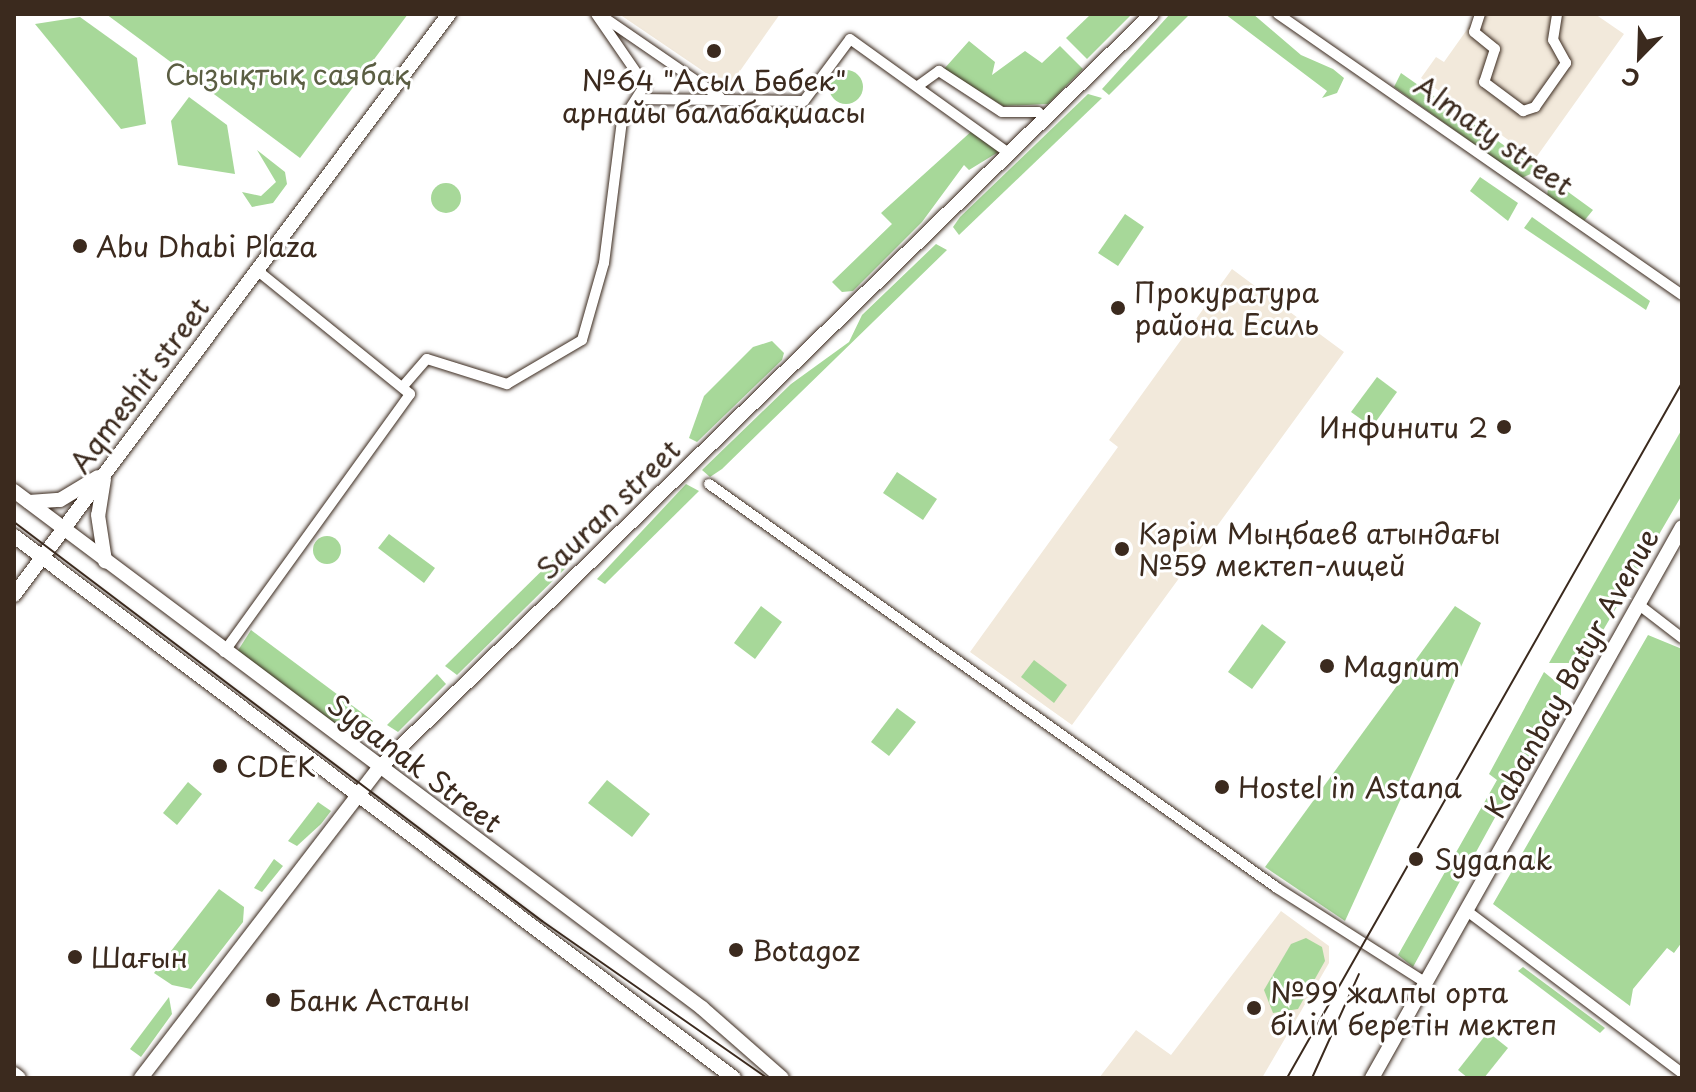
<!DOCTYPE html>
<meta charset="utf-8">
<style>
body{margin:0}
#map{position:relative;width:1696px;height:1092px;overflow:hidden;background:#fff;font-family:"Playpen Sans",sans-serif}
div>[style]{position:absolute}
.built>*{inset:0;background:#f2e9db}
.green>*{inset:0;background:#a7d899}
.round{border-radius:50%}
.roads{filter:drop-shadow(0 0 2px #3b2a1e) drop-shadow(0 0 2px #3b2a1e)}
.minor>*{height:10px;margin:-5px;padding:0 5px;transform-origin:5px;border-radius:5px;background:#fff}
.tertiary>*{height:14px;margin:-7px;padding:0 7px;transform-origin:7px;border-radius:7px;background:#fff}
.secondary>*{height:14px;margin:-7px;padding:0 7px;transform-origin:7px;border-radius:7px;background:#fff}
.tram>*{height:2px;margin:-1px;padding:0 1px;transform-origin:1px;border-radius:1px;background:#3b2a1e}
.dots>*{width:22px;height:22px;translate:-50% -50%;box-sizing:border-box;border:4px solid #fff;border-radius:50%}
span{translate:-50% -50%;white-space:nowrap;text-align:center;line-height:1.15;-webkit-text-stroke:6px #fff;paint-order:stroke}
.park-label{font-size:28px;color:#5b5e43}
.poi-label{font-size:28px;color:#3b2a1e}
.left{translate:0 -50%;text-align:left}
.right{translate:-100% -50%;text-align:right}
.street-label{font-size:28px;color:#3b2a1e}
.frame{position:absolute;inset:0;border:16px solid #3b2a1e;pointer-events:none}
.north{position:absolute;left:1600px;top:16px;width:80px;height:80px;-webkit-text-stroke:6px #fff;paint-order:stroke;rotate:203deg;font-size:22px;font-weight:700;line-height:32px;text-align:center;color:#3b2a1e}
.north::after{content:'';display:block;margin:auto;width:28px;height:36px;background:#3b2a1e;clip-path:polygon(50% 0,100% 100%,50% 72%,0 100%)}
</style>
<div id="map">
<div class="built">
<i style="clip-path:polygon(619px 14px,780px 14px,728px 88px)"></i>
<i style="clip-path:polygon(1478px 14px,1595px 14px,1624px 34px,1535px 159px,1421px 78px,1436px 57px,1444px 62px)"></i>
<i style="clip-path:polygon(1232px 269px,1344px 352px,1072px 725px,970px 652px,1118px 447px,1109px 440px)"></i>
<i style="clip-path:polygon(1281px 911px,1329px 946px,1329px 963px,1262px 1078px,1099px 1078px,1136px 1030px,1171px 1055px)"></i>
</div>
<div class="green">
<i style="clip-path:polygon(106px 14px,408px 14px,300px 158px)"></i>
<i style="clip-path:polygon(1091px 14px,1132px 14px,1087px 59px,1066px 38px)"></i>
<i style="clip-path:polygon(1170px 14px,1190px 14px,1109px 95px,1102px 89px)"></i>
<i style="clip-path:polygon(1225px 14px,1253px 14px,1301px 55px,1333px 69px,1344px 78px,1337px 93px,1322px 98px,1327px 91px)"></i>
<i style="clip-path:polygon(80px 17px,137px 58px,146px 124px,121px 129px,35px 24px)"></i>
<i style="clip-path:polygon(969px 41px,995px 62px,992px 75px,1025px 51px,1042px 63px,1060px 46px,1083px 69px,1048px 104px,1003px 106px,944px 69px)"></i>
<i class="round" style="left:829px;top:70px;width:34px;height:34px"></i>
<i style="clip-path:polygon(1401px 73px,1539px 170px,1522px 178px,1394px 87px)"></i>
<i style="clip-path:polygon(1088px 94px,1102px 98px,959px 235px,953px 227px,960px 217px)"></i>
<i style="clip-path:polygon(189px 97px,227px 125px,235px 174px,178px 165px,171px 121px)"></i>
<i style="clip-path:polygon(974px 129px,1000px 151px,969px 170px,964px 165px,922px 222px,853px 291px,842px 292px,832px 282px,892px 224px,881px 213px)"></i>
<i style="clip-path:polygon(257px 150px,285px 172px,287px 184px,273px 203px,252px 207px,242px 192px,261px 196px,276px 182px)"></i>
<i style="clip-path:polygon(1480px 177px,1518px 203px,1508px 221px,1470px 191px)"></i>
<i style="clip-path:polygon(1549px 178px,1593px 210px,1584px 221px,1547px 197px)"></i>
<i class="round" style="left:431px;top:183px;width:30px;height:30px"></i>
<i style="clip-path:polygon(1125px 214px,1144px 227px,1118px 266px,1098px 253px)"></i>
<i style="clip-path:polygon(1532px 217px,1650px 301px,1646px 310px,1524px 228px)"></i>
<i style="clip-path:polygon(936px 244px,947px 250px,722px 469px,710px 477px,702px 470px,791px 384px,849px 342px,862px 315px)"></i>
<i style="clip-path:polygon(772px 341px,784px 353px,782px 360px,697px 442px,689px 438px,704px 396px,753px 347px)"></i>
<i style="clip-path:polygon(1377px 377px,1397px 392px,1372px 427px,1351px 412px)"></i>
<i style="clip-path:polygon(1682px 429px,1682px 495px,1584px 663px,1549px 663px)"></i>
<i style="clip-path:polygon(897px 472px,937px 499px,923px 520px,883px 493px)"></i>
<i style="clip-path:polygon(686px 484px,699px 491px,605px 584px,597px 579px)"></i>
<i style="clip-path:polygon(389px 534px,435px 568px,424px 583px,378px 548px)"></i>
<i class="round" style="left:313px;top:536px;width:28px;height:28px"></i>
<i style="clip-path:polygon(567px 546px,575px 559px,457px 675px,445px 666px)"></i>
<i style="clip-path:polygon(761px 606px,782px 622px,755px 659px,734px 643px)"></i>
<i style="clip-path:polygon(1455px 606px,1481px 623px,1345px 921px,1265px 867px)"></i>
<i style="clip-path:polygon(1262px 624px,1286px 642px,1252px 689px,1228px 672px)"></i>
<i style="clip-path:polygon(251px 630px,373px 721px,357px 742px,237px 652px)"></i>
<i style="clip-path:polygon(1648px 635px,1682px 649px,1682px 942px,1674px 953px,1667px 948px,1633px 989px,1630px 1006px,1493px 904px)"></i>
<i style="clip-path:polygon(1034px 660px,1067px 685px,1054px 703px,1021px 677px)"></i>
<i style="clip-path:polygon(1544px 672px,1561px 686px,1561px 697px,1413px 967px,1398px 955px,1497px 780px,1489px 774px)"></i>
<i style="clip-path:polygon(437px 674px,446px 684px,398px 732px,387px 725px)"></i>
<i style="clip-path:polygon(897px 708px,916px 722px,889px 756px,871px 742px)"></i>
<i style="clip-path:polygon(607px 780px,650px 814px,632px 837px,588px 803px)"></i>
<i style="clip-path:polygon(188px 782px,202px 794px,177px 825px,163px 813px)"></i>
<i style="clip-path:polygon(318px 802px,331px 811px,321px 824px,297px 846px,288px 841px)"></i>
<i style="clip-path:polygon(274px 859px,283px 866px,262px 892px,254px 888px)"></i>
<i style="clip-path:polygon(219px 889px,244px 907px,243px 922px,191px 989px,172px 985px,154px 973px)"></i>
<i style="clip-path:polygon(1306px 938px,1322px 947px,1325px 961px,1298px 1009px,1273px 1013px,1264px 990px,1291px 944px)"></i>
<i style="clip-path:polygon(1523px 967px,1605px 1028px,1600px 1033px,1518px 971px)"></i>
<i style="clip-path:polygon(169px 997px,172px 1014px,141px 1057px,130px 1049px)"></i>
<i style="clip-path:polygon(1488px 1032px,1508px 1048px,1484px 1078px,1468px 1078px,1458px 1070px)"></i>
</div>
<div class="roads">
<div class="minor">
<i style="left:1278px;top:14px;width:492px;rotate:34.8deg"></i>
<i style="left:1480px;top:14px;width:19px;rotate:108deg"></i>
<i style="left:1474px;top:32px;width:27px;rotate:39deg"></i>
<i style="left:1495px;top:49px;width:35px;rotate:108deg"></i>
<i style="left:1484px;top:82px;width:49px;rotate:36.6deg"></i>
<i style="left:1523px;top:111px;width:13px;rotate:-18deg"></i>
<i style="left:1535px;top:107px;width:54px;rotate:-54.8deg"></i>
<i style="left:1566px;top:63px;width:26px;rotate:-119deg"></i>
<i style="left:1553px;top:40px;width:26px;rotate:-81deg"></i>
<i style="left:602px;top:16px;width:143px;rotate:34.5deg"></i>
<i style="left:918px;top:86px;width:26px;rotate:-36deg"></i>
<i style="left:939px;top:71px;width:75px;rotate:33.1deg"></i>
<i style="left:1002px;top:112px;width:36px"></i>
<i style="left:1038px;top:112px;width:11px;rotate:45deg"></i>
<i style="left:637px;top:99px;width:167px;rotate:0.7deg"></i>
<i style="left:804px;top:101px;width:77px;rotate:-53.4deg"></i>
<i style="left:850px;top:39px;width:197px;rotate:35.7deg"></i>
<i style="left:405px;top:384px;width:33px;rotate:-49deg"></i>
<i style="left:427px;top:359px;width:84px;rotate:17.4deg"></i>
<i style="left:507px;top:384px;width:87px;rotate:-30.4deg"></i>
<i style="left:582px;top:340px;width:80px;rotate:-74.1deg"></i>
<i style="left:604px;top:263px;width:143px;rotate:-82.8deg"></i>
<i style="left:622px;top:121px;width:43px;rotate:-57.4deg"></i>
<i style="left:645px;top:85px;width:86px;rotate:-124.6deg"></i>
<i style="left:709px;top:484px;width:697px;rotate:35.42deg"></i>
<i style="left:1277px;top:888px;width:177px;rotate:32.5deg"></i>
<i style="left:1638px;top:604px;width:56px;rotate:37.7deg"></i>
<i style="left:224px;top:652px;width:318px;rotate:-54.2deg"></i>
<i style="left:410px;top:394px;width:197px;rotate:-141deg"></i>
<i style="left:1467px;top:911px;width:269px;rotate:37deg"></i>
</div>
<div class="tertiary">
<i style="left:14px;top:1074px;width:6px;rotate:39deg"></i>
<i style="left:141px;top:1078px;width:392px;rotate:-52.5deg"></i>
<i style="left:380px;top:767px;width:1078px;rotate:-44.29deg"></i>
</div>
<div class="secondary">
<i style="left:104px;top:479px;width:36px;rotate:99deg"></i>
<i style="left:98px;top:515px;width:47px;rotate:81.3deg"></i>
<i style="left:14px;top:491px;width:861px;rotate:36.92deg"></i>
<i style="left:702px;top:1008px;width:106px;rotate:41.2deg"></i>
<i style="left:29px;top:502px;width:31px;rotate:-4deg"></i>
<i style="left:60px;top:500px;width:44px;rotate:-31.2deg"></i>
<i style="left:14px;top:536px;width:901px;rotate:36.97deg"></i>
<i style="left:14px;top:595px;width:726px;rotate:-53.18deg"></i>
<i style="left:1372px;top:1078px;width:632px;rotate:-60.64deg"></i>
</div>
</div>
<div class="tram">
<i style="left:14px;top:522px;width:662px;rotate:37.08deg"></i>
<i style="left:542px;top:921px;width:274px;rotate:34.9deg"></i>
<i style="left:1287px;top:1078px;width:799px;rotate:-60.39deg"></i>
<i style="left:1312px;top:1078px;width:114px;rotate:-65.7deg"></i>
</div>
<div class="dots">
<i style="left:714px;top:51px;background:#3b2a1e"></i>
<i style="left:80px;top:246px;background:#3b2a1e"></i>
<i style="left:1118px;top:308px;background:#3b2a1e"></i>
<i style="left:1504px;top:427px;background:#3b2a1e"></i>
<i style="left:1122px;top:549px;background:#3b2a1e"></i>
<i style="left:1327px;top:666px;background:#3b2a1e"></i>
<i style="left:220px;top:766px;background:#3b2a1e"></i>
<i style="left:1222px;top:787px;background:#3b2a1e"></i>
<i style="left:1416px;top:859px;background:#3b2a1e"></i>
<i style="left:736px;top:950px;background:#3b2a1e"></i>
<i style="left:75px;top:957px;background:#3b2a1e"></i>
<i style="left:273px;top:1000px;background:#3b2a1e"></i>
<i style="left:1254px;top:1008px;background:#3b2a1e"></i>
</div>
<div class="park-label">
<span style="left:288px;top:74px">Сызықтық саябақ</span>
</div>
<div class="poi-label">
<span style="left:714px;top:96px">№64 "Асыл Бөбек"<br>арнайы балабақшасы</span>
<span class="left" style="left:96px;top:246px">Abu Dhabi Plaza</span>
<span class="left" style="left:1134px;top:308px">Прокуратура<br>района Есиль</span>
<span class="right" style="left:1488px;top:427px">Инфинити 2</span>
<span class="left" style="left:1138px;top:549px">Кәрім Мыңбаев атындағы<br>№59 мектеп-лицей</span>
<span class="left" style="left:1343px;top:666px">Magnum</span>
<span class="left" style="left:236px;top:766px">CDEK</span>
<span class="left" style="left:1238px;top:787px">Hostel in Astana</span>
<span class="left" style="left:1434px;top:859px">Syganak</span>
<span class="left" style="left:752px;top:950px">Botagoz</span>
<span class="left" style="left:91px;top:957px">Шағын</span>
<span class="left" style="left:1270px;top:1008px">№99 жалпы орта<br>білім беретін мектеп</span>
<span class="left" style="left:289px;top:1000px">Банк Астаны</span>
</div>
<div class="street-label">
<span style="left:1494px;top:135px;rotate:35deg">Almaty street</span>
<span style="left:139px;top:385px;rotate:-53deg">Aqmeshit street</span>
<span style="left:608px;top:509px;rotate:-44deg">Sauran street</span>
<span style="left:1571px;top:673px;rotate:-61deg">Kabanbay Batyr Avenue</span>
<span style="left:415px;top:763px;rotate:37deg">Syganak Street</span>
</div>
<div class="frame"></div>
<div class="north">С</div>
</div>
